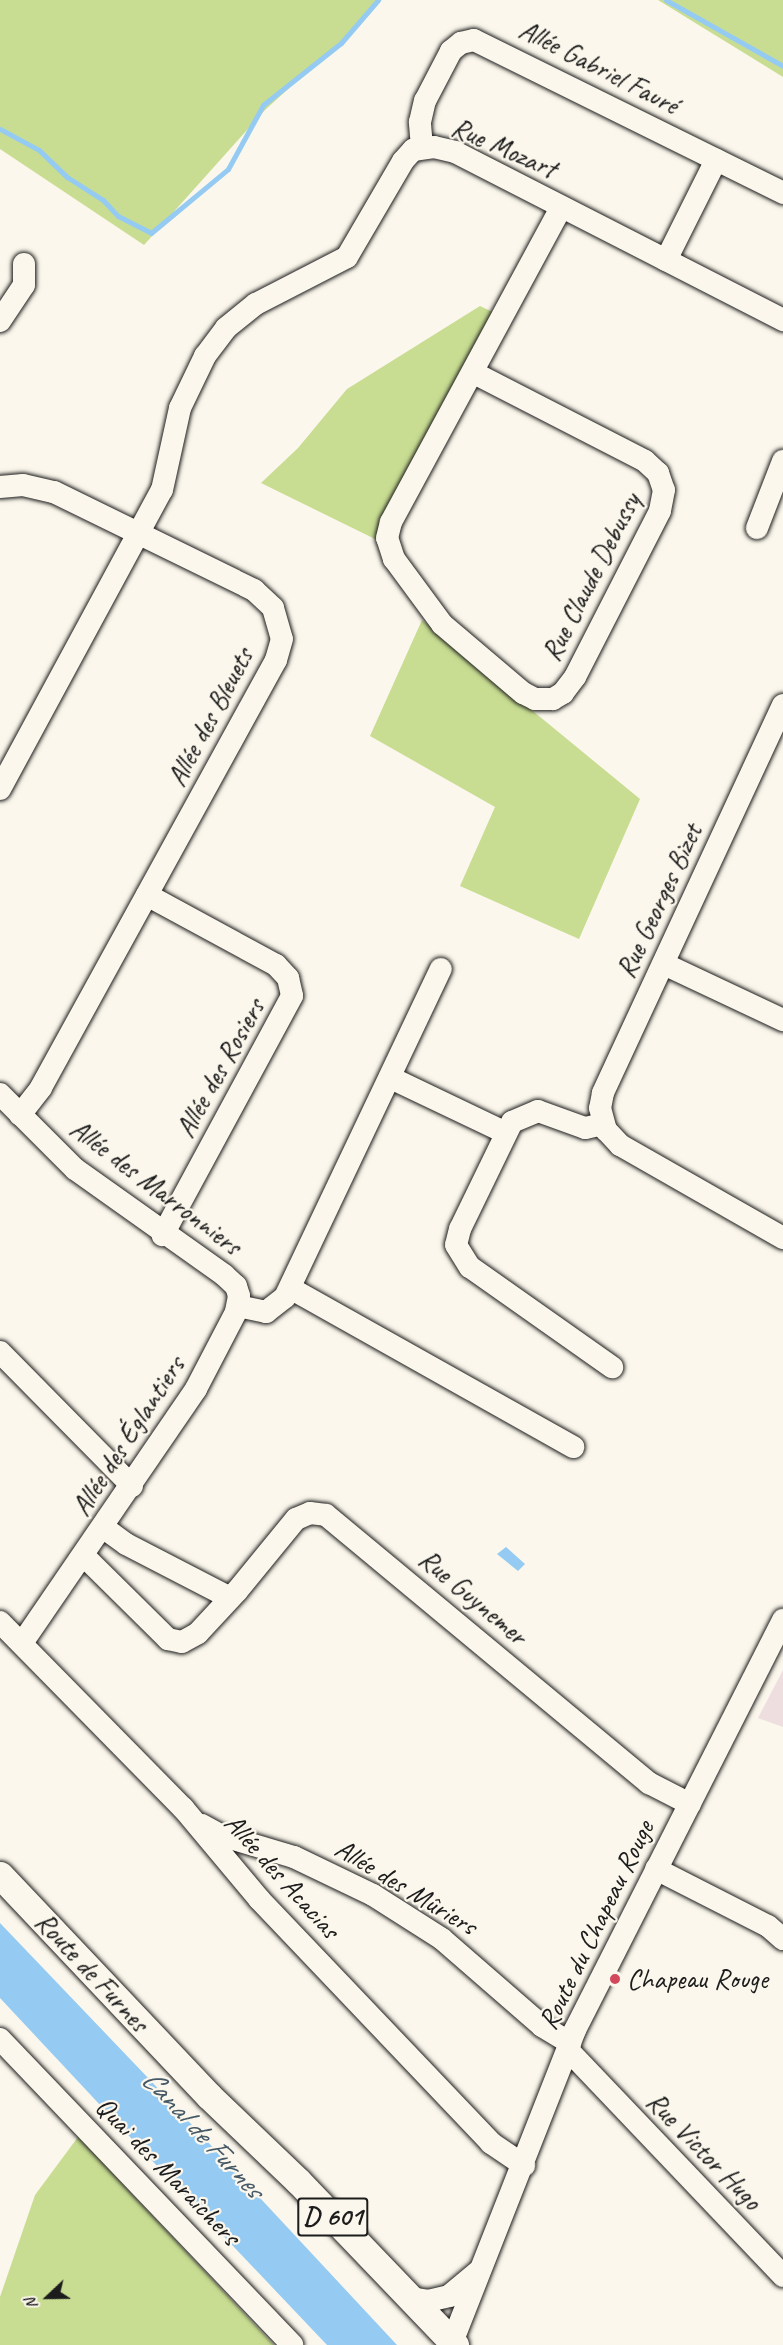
<!DOCTYPE html>
<meta charset="utf-8">
<style>
body{margin:0}
#map{position:relative;width:783px;height:2345px;overflow:hidden;background:#fbf7ec;font-family:Caveat,sans-serif}
div>[style]{position:absolute}
.built>*{inset:0;background:#eedee0}
.green>*{inset:0;background:#c8dd92}
.water>*{inset:0;background:#95cbf3}
.stream>*{height:5px;margin:-2.5px;padding:0 2.5px;transform-origin:2.5px;border-radius:2.5px;background:#95cbf3}
.roads{filter:drop-shadow(0 0 2px #1c1c1c) drop-shadow(0 0 2px #1c1c1c)}
.minor>*{height:22px;margin:-11px;padding:0 11px;transform-origin:11px;border-radius:11px;background:#fbf7ec}
.major>*{height:27px;margin:-13.5px;padding:0 13.5px;transform-origin:13.5px;border-radius:13.5px;background:#fbf7ec}
.dots>*{width:16px;height:16px;translate:-50% -50%;box-sizing:border-box;border:3px solid #fbf7ec;border-radius:50%}
span{translate:-50% -50%;white-space:nowrap;text-align:center;line-height:1.15;-webkit-text-stroke:4.5px #fbf7ec;paint-order:stroke}
.shield-label span{padding:2px 4px;background:#fbf7ec;border:2px solid;border-radius:4px;-webkit-text-stroke-width:0}
.shield-label{font-size:27px;color:#1c1c1c;font-weight:700}
.street-label{font-size:28px;color:#1c1c1c}
.poi-label{font-size:28px;color:#1c1c1c}
.left{translate:0 -50%;text-align:left}
.water-label{font-size:30px;color:#465967;font-style:italic}
.north{position:absolute;left:18px;top:2267px;width:60px;height:60px;-webkit-text-stroke:4px #fbf7ec;paint-order:stroke;rotate:248deg;font-size:16px;font-weight:700;line-height:24px;text-align:center;color:#1c1c1c}
.north::after{content:'';display:block;margin:auto;width:21px;height:27px;background:#1c1c1c;clip-path:polygon(50% 0,100% 100%,50% 72%,0 100%)}
</style>
<div id="map">
<div class="built">
<i style="clip-path:polygon(783px 1670px,783px 1727px,758px 1718px)"></i>
</div>
<div class="green">
<i style="clip-path:polygon(0 0,378px 0,354px 29px,265px 110px,144px 245px,0 149px)"></i>
<i style="clip-path:polygon(658px 0,783px 0,783px 77px)"></i>
<i style="clip-path:polygon(480px 306px,499px 315px,377px 540px,261px 483px,298px 448px,347px 389px)"></i>
<i style="clip-path:polygon(422px 620px,640px 799px,579px 939px,460px 886px,495px 807px,370px 736px)"></i>
<i style="clip-path:polygon(78px 2137px,274px 2345px,0 2345px,0 2297px,35px 2195px)"></i>
</div>
<div class="water">
<i style="clip-path:polygon(506px 1547px,525px 1564px,518px 1571px,497px 1554px)"></i>
<i style="clip-path:polygon(0 1923px,151px 2081px,397px 2345px,327px 2345px,159px 2168px,0 1998px)"></i>
</div>
<div class="stream">
<i style="left:666px;top:0;width:134px;rotate:29.4deg"></i>
<i style="left:0;top:129px;width:44px;rotate:28.3deg"></i>
<i style="left:39px;top:150px;width:39px;rotate:44deg"></i>
<i style="left:67px;top:177px;width:43px;rotate:32.6deg"></i>
<i style="left:103px;top:200px;width:22px;rotate:47deg"></i>
<i style="left:118px;top:216px;width:37px;rotate:27deg"></i>
<i style="left:151px;top:233px;width:100px;rotate:-39.7deg"></i>
<i style="left:228px;top:169px;width:73px;rotate:-61.3deg"></i>
<i style="left:263px;top:105px;width:100px;rotate:-38.5deg"></i>
<i style="left:341px;top:43px;width:57px;rotate:-49.3deg"></i>
</div>
<div class="roads">
<div class="minor">
<i style="left:422px;top:147px;width:25px;rotate:-95deg"></i>
<i style="left:420px;top:122px;width:22px;rotate:-77deg"></i>
<i style="left:425px;top:101px;width:56px;rotate:-62.5deg"></i>
<i style="left:451px;top:51px;width:13px;rotate:-39deg"></i>
<i style="left:461px;top:43px;width:13px;rotate:-13deg"></i>
<i style="left:474px;top:40px;width:345px;rotate:26.3deg"></i>
<i style="left:666px;top:260px;width:112px;rotate:-63.4deg"></i>
<i style="left:0;top:321px;width:43px;rotate:-56.3deg"></i>
<i style="left:24px;top:285px;width:21px;rotate:-90deg"></i>
<i style="left:474px;top:373px;width:192px;rotate:27.2deg"></i>
<i style="left:645px;top:461px;width:18px;rotate:43deg"></i>
<i style="left:658px;top:473px;width:18px;rotate:71deg"></i>
<i style="left:664px;top:490px;width:21px;rotate:101deg"></i>
<i style="left:660px;top:511px;width:186px;rotate:117.1deg"></i>
<i style="left:575px;top:677px;width:20px;rotate:127deg"></i>
<i style="left:563px;top:693px;width:12px;rotate:149deg"></i>
<i style="left:553px;top:699px;width:18px;rotate:180deg"></i>
<i style="left:535px;top:699px;width:13px;rotate:-153deg"></i>
<i style="left:523px;top:693px;width:106px;rotate:-139.6deg"></i>
<i style="left:442px;top:624px;width:81px;rotate:-126.4deg"></i>
<i style="left:394px;top:559px;width:22px;rotate:-108deg"></i>
<i style="left:387px;top:538px;width:16px;rotate:-76deg"></i>
<i style="left:391px;top:522px;width:358px;rotate:-61.6deg"></i>
<i style="left:0;top:487px;width:23px;rotate:-5deg"></i>
<i style="left:23px;top:485px;width:32px;rotate:13deg"></i>
<i style="left:54px;top:492px;width:223px;rotate:26.1deg"></i>
<i style="left:254px;top:590px;width:26px;rotate:43deg"></i>
<i style="left:273px;top:608px;width:32px;rotate:74deg"></i>
<i style="left:282px;top:639px;width:22px;rotate:106deg"></i>
<i style="left:276px;top:660px;width:488px;rotate:118.8deg"></i>
<i style="left:41px;top:1088px;width:34px;rotate:128deg"></i>
<i style="left:757px;top:528px;width:72px;rotate:-68.8deg"></i>
<i style="left:783px;top:705px;width:428px;rotate:114.9deg"></i>
<i style="left:603px;top:1093px;width:15px;rotate:101deg"></i>
<i style="left:600px;top:1108px;width:23px;rotate:75deg"></i>
<i style="left:606px;top:1130px;width:21px;rotate:47deg"></i>
<i style="left:620px;top:1145px;width:188px;rotate:29.7deg"></i>
<i style="left:0;top:789px;width:340px;rotate:-61.6deg"></i>
<i style="left:162px;top:490px;width:84px;rotate:-77.6deg"></i>
<i style="left:180px;top:408px;width:58px;rotate:-64.3deg"></i>
<i style="left:205px;top:356px;width:35px;rotate:-53deg"></i>
<i style="left:226px;top:328px;width:38px;rotate:-39deg"></i>
<i style="left:256px;top:304px;width:102px;rotate:-27.3deg"></i>
<i style="left:347px;top:257px;width:111px;rotate:-59.7deg"></i>
<i style="left:403px;top:161px;width:15px;rotate:-48deg"></i>
<i style="left:413px;top:150px;width:21px;rotate:-8deg"></i>
<i style="left:434px;top:147px;width:22px;rotate:13deg"></i>
<i style="left:455px;top:152px;width:369px;rotate:27.1deg"></i>
<i style="left:147px;top:895px;width:147px;rotate:28.5deg"></i>
<i style="left:276px;top:965px;width:18px;rotate:47deg"></i>
<i style="left:288px;top:978px;width:18px;rotate:77deg"></i>
<i style="left:292px;top:996px;width:272px;rotate:118.4deg"></i>
<i style="left:664px;top:964px;width:132px;rotate:25.2deg"></i>
<i style="left:391px;top:1078px;width:125px;rotate:25.5deg"></i>
<i style="left:0;top:1094px;width:106px;rotate:45deg"></i>
<i style="left:75px;top:1169px;width:183px;rotate:35.4deg"></i>
<i style="left:224px;top:1275px;width:16px;rotate:43deg"></i>
<i style="left:236px;top:1286px;width:10px;rotate:73deg"></i>
<i style="left:239px;top:1296px;width:16px;rotate:101deg"></i>
<i style="left:236px;top:1312px;width:87px;rotate:117.5deg"></i>
<i style="left:196px;top:1389px;width:308px;rotate:124.4deg"></i>
<i style="left:603px;top:1124px;width:18px;rotate:167deg"></i>
<i style="left:585px;top:1128px;width:50px;rotate:-160.1deg"></i>
<i style="left:538px;top:1111px;width:28px;rotate:157deg"></i>
<i style="left:512px;top:1122px;width:119px;rotate:115.9deg"></i>
<i style="left:460px;top:1229px;width:16px;rotate:104deg"></i>
<i style="left:456px;top:1245px;width:26px;rotate:58deg"></i>
<i style="left:470px;top:1267px;width:174px;rotate:35.2deg"></i>
<i style="left:290px;top:1288px;width:325px;rotate:29.3deg"></i>
<i style="left:238px;top:1306px;width:29px;rotate:12deg"></i>
<i style="left:266px;top:1312px;width:24px;rotate:-38deg"></i>
<i style="left:285px;top:1297px;width:363px;rotate:-64.6deg"></i>
<i style="left:0;top:1352px;width:188px;rotate:45.4deg"></i>
<i style="left:104px;top:1528px;width:27px;rotate:36deg"></i>
<i style="left:126px;top:1544px;width:117px;rotate:27.4deg"></i>
<i style="left:85px;top:1557px;width:117px;rotate:44.7deg"></i>
<i style="left:168px;top:1639px;width:14px;rotate:12deg"></i>
<i style="left:182px;top:1642px;width:18px;rotate:-29deg"></i>
<i style="left:198px;top:1633px;width:57px;rotate:-47.1deg"></i>
<i style="left:237px;top:1591px;width:93px;rotate:-50.7deg"></i>
<i style="left:296px;top:1519px;width:15px;rotate:-23deg"></i>
<i style="left:310px;top:1513px;width:16px;rotate:7deg"></i>
<i style="left:326px;top:1515px;width:420px;rotate:39.7deg"></i>
<i style="left:649px;top:1783px;width:46px;rotate:27.1deg"></i>
<i style="left:0;top:1622px;width:261px;rotate:45.5deg"></i>
<i style="left:183px;top:1808px;width:119px;rotate:50.1deg"></i>
<i style="left:259px;top:1899px;width:337px;rotate:46.4deg"></i>
<i style="left:491px;top:2143px;width:40px;rotate:34deg"></i>
<i style="left:202px;top:1825px;width:21px;rotate:29deg"></i>
<i style="left:220px;top:1835px;width:77px;rotate:16.6deg"></i>
<i style="left:294px;top:1857px;width:88px;rotate:25.7deg"></i>
<i style="left:373px;top:1895px;width:82px;rotate:32.5deg"></i>
<i style="left:442px;top:1939px;width:133px;rotate:41deg"></i>
<i style="left:542px;top:2026px;width:33px;rotate:31deg"></i>
<i style="left:656px;top:1869px;width:126px;rotate:27deg"></i>
<i style="left:768px;top:1926px;width:20px;rotate:41deg"></i>
<i style="left:0;top:2039px;width:423px;rotate:46.3deg"></i>
<i style="left:568px;top:2050px;width:312px;rotate:46.4deg"></i>
<i style="left:411px;top:2298px;width:17px;rotate:10deg"></i>
<i style="left:428px;top:2301px;width:22px;rotate:-13deg"></i>
<i style="left:449px;top:2296px;width:38px;rotate:-40deg"></i>
<i style="left:451px;top:2345px;width:339px;rotate:-68.5deg"></i>
<i style="left:575px;top:2030px;width:460px;rotate:-63.1deg"></i>
</div>
<div class="major">
<i style="left:0;top:1875px;width:304px;rotate:46.6deg"></i>
<i style="left:209px;top:2096px;width:123px;rotate:43.7deg"></i>
<i style="left:298px;top:2181px;width:227px;rotate:46.2deg"></i>
</div>
</div>
<div class="dots">
<i style="left:615px;top:1979px;background:#d1495b"></i>
</div>
<div class="shield-label">
<span style="left:333px;top:2217px">D 601</span>
</div>
<div class="street-label">
<span style="left:599px;top:67px;rotate:27deg">Allée Gabriel Fauré</span>
<span style="left:504px;top:148px;rotate:24deg">Rue Mozart</span>
<span style="left:591px;top:577px;rotate:-63deg">Rue Claude Debussy</span>
<span style="left:210px;top:717px;rotate:-62deg">Allée des Bleuets</span>
<span style="left:659px;top:901px;rotate:-65deg">Rue Georges Bizet</span>
<span style="left:220px;top:1068px;rotate:-61deg">Allée des Rosiers</span>
<span style="left:156px;top:1187px;rotate:37deg">Allée des Marronniers</span>
<span style="left:128px;top:1436px;rotate:-57deg">Allée des Églantiers</span>
<span style="left:473px;top:1597px;rotate:40deg">Rue Guynemer</span>
<span style="left:282px;top:1876px;rotate:48deg">Allée des Acacias</span>
<span style="left:406px;top:1887px;rotate:31deg">Allée des Mûriers</span>
<span style="left:596px;top:1925px;rotate:-64deg">Route du Chapeau Rouge</span>
<span style="left:92px;top:1972px;rotate:47deg">Route de Furnes</span>
<span style="left:704px;top:2151px;rotate:46deg">Rue Victor Hugo</span>
<span style="left:168px;top:2171px;rotate:46deg">Quai des Maraîchers</span>
</div>
<div class="poi-label">
<span class="left" style="left:627px;top:1979px">Chapeau Rouge</span>
</div>
<div class="water-label">
<span style="left:203px;top:2133px;rotate:47deg">Canal de Furnes</span>
</div>
<div class="north">N</div>
</div>
